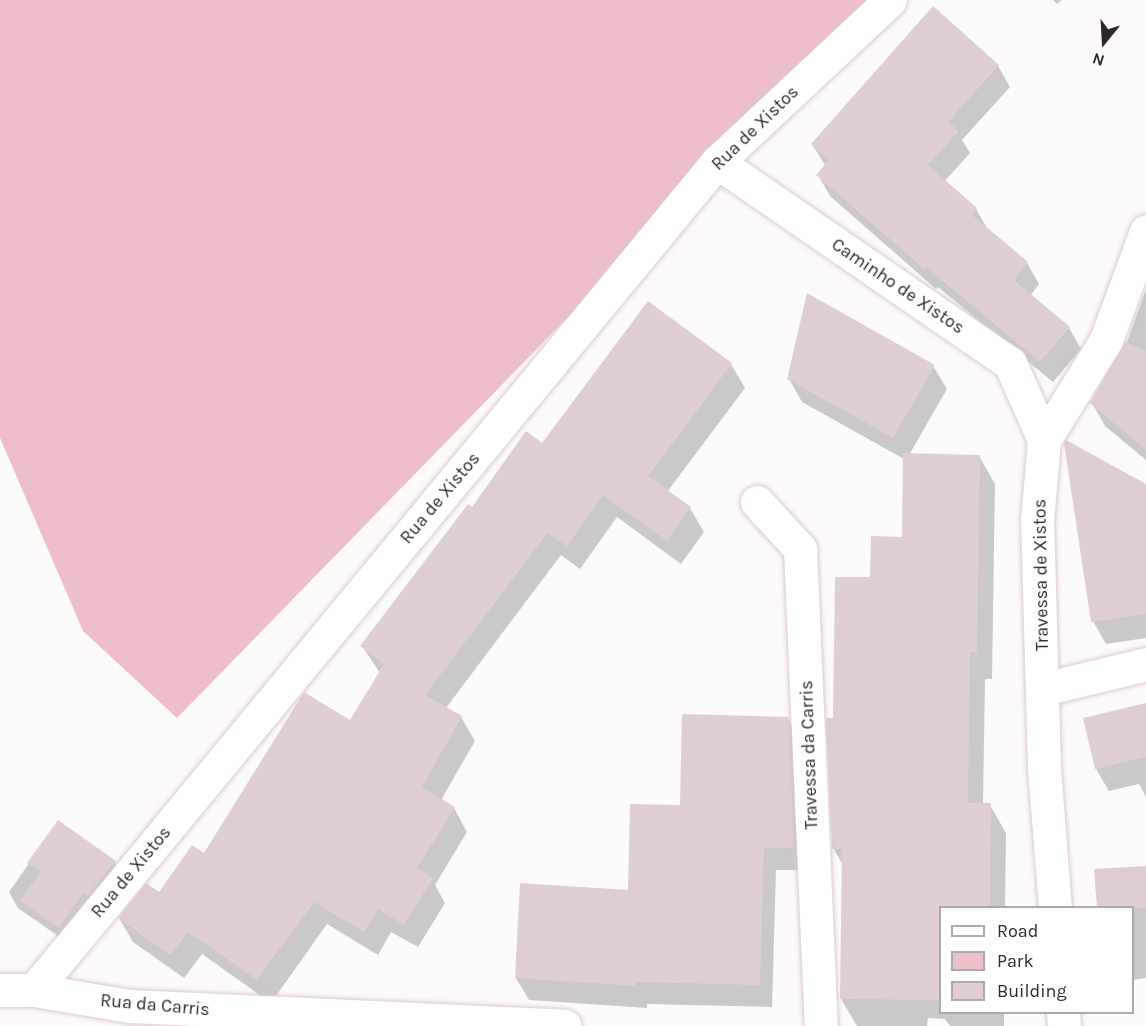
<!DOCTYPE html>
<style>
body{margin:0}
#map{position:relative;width:1146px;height:1026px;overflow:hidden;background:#fdfafa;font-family:Karla,sans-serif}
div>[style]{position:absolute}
.green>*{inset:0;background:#eebec9}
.shadow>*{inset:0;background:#0003}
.building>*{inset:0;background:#dfced2}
.roads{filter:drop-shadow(0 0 2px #dacacd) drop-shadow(0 0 2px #dacacd)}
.minor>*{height:33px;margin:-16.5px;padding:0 16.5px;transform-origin:16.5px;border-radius:16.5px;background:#fff}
span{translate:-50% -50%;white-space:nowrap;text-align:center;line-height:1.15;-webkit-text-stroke:6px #fff;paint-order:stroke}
.street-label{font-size:18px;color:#2e2729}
.legend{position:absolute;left:939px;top:906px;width:195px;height:108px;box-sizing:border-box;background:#fff;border:2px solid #aba9a9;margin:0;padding:8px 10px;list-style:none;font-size:18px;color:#2e2729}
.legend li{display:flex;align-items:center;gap:12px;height:30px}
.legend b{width:30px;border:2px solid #aba9a9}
.north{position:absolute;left:1074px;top:12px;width:60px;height:60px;-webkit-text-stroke:4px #fff;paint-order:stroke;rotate:198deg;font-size:16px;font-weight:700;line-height:24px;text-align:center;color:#2e2729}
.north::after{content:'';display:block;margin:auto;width:21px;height:27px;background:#2e2729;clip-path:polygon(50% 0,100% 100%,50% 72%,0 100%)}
</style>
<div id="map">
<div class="green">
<i style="clip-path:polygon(0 0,877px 0,177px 718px,83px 631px,0 438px)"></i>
</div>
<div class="shadow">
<i style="clip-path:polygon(1053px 0,1062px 0,1057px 4px)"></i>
<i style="clip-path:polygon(998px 66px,1010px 87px,962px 140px,970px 153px,944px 182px,976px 209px,988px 230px,1027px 263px,1039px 284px,1030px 296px,1069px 328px,1081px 349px,1053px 382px,938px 287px,936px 289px,830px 196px,818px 175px,825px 165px,812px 144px)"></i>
<i style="clip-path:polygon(1146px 289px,1146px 460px,1105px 426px,1092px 403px,1125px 347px)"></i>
<i style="clip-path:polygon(648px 303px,731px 364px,745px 388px,667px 492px,690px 508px,704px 532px,681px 564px,617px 517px,580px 569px,561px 555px,446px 708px,461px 717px,475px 741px,441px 800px,454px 808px,467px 832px,435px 885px,445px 903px,418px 947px,391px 932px,378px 955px,327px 924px,271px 1003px,202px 954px,184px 978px,133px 942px,119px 918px,159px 894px,351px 722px,380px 673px,362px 646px,473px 510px,543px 445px)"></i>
<i style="clip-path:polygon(933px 366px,947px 389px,909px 455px,979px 456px,995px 484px,992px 679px,985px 679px,983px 805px,990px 805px,1006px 833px,1005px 908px,940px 908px,940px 1012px,1004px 1012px,1004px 1026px,950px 1026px,945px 1019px,928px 1018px,927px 1026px,857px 1026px,841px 999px,843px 865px,833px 848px,835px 720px,872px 579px,903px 538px,904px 459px,802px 402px,789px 379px)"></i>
<i style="clip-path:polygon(1146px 486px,1146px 638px,1106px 644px,1093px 621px)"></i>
<i style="clip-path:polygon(1146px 705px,1146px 797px,1139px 784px,1109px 791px,1096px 769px,1085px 719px)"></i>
<i style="clip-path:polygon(788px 719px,801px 741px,806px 870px,776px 870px,772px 1007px,647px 1004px,647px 1008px,529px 1000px,516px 978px,629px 892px,681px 807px)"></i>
<i style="clip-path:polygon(58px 822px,115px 862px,124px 878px,68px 943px,18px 908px,9px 892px)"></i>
<i style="clip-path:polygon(1146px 867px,1146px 978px,1132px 980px,1132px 908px)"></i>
</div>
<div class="building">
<i style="clip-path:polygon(933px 6px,999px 65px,948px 122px,959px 131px,928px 165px,977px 208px,972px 215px,1028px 262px,1014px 280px,1070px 327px,1040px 362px,926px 267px,924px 269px,816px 175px,829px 160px,811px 144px)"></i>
<i style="clip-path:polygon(807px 293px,935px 365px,893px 438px,787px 379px)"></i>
<i style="clip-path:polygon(648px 301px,732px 363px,648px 476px,691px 507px,667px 541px,603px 495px,567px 546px,547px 533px,425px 695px,462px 716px,422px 787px,455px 807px,417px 868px,433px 878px,404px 925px,378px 909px,364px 932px,314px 902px,257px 980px,188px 932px,170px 955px,118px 918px,146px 883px,159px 892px,192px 845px,204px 853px,304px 692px,350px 720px,384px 664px,360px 646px,468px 504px,472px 507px,526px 431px,542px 443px)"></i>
<i style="clip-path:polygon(1125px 342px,1146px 351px,1146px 450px,1090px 403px)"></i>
<i style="clip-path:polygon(1066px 440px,1146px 484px,1146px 614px,1091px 622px,1064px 443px)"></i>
<i style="clip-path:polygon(903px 453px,980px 455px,977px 652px,970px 652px,968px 803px,991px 803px,990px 908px,940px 908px,940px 1000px,840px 999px,842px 849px,832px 849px,826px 718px,833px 718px,835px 577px,870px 577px,871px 536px,902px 537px)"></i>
<i style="clip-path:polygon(1146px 703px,1146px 757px,1095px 769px,1083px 718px)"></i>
<i style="clip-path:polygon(682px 714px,789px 717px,794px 848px,764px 848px,760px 985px,635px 982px,635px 986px,515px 978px,520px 883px,628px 890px,630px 804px,680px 805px)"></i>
<i style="clip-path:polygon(58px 820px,116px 861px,87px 896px,83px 893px,59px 928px,20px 901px,41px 872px,27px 863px)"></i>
<i style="clip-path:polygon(1146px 866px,1146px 908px,1097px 908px,1094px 869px)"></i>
</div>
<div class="roads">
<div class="minor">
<i style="left:717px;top:162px;width:355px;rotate:34.5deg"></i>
<i style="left:1010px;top:363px;width:84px;rotate:66.2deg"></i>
<i style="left:757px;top:502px;width:64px;rotate:47.5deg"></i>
<i style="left:800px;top:549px;width:477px;rotate:87.5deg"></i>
<i style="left:1043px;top:689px;width:106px;rotate:-13.6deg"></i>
<i style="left:1055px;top:908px;width:141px;rotate:-94.5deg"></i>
<i style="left:1044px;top:767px;width:246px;rotate:-91.6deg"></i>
<i style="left:1037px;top:521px;width:81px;rotate:-85.1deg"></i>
<i style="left:1044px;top:440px;width:118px;rotate:-58.2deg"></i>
<i style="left:1106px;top:340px;width:116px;rotate:-69.8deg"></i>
<i style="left:0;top:990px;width:34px"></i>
<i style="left:34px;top:990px;width:1073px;rotate:-50.48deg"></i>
<i style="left:717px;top:162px;width:237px;rotate:-43.1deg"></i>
<i style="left:34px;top:990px;width:97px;rotate:9.5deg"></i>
<i style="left:130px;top:1006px;width:435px;rotate:2.6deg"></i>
<i style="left:1063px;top:1012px;width:14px;rotate:86deg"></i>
</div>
</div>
<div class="street-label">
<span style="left:755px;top:128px;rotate:-44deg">Rua de Xistos</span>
<span style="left:898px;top:286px;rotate:34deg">Caminho de Xistos</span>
<span style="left:440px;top:498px;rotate:-50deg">Rua de Xistos</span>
<span style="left:1041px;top:575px;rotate:-91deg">Travessa de Xistos</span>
<span style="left:809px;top:755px;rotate:-92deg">Travessa da Carris</span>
<span style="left:131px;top:872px;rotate:-50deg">Rua de Xistos</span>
<span style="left:155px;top:1005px;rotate:5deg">Rua da Carris</span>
</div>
<ul class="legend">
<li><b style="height:8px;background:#fff"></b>Road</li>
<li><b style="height:16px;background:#eebec9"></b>Park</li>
<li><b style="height:16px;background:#dfced2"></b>Building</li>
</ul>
<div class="north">N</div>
</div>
